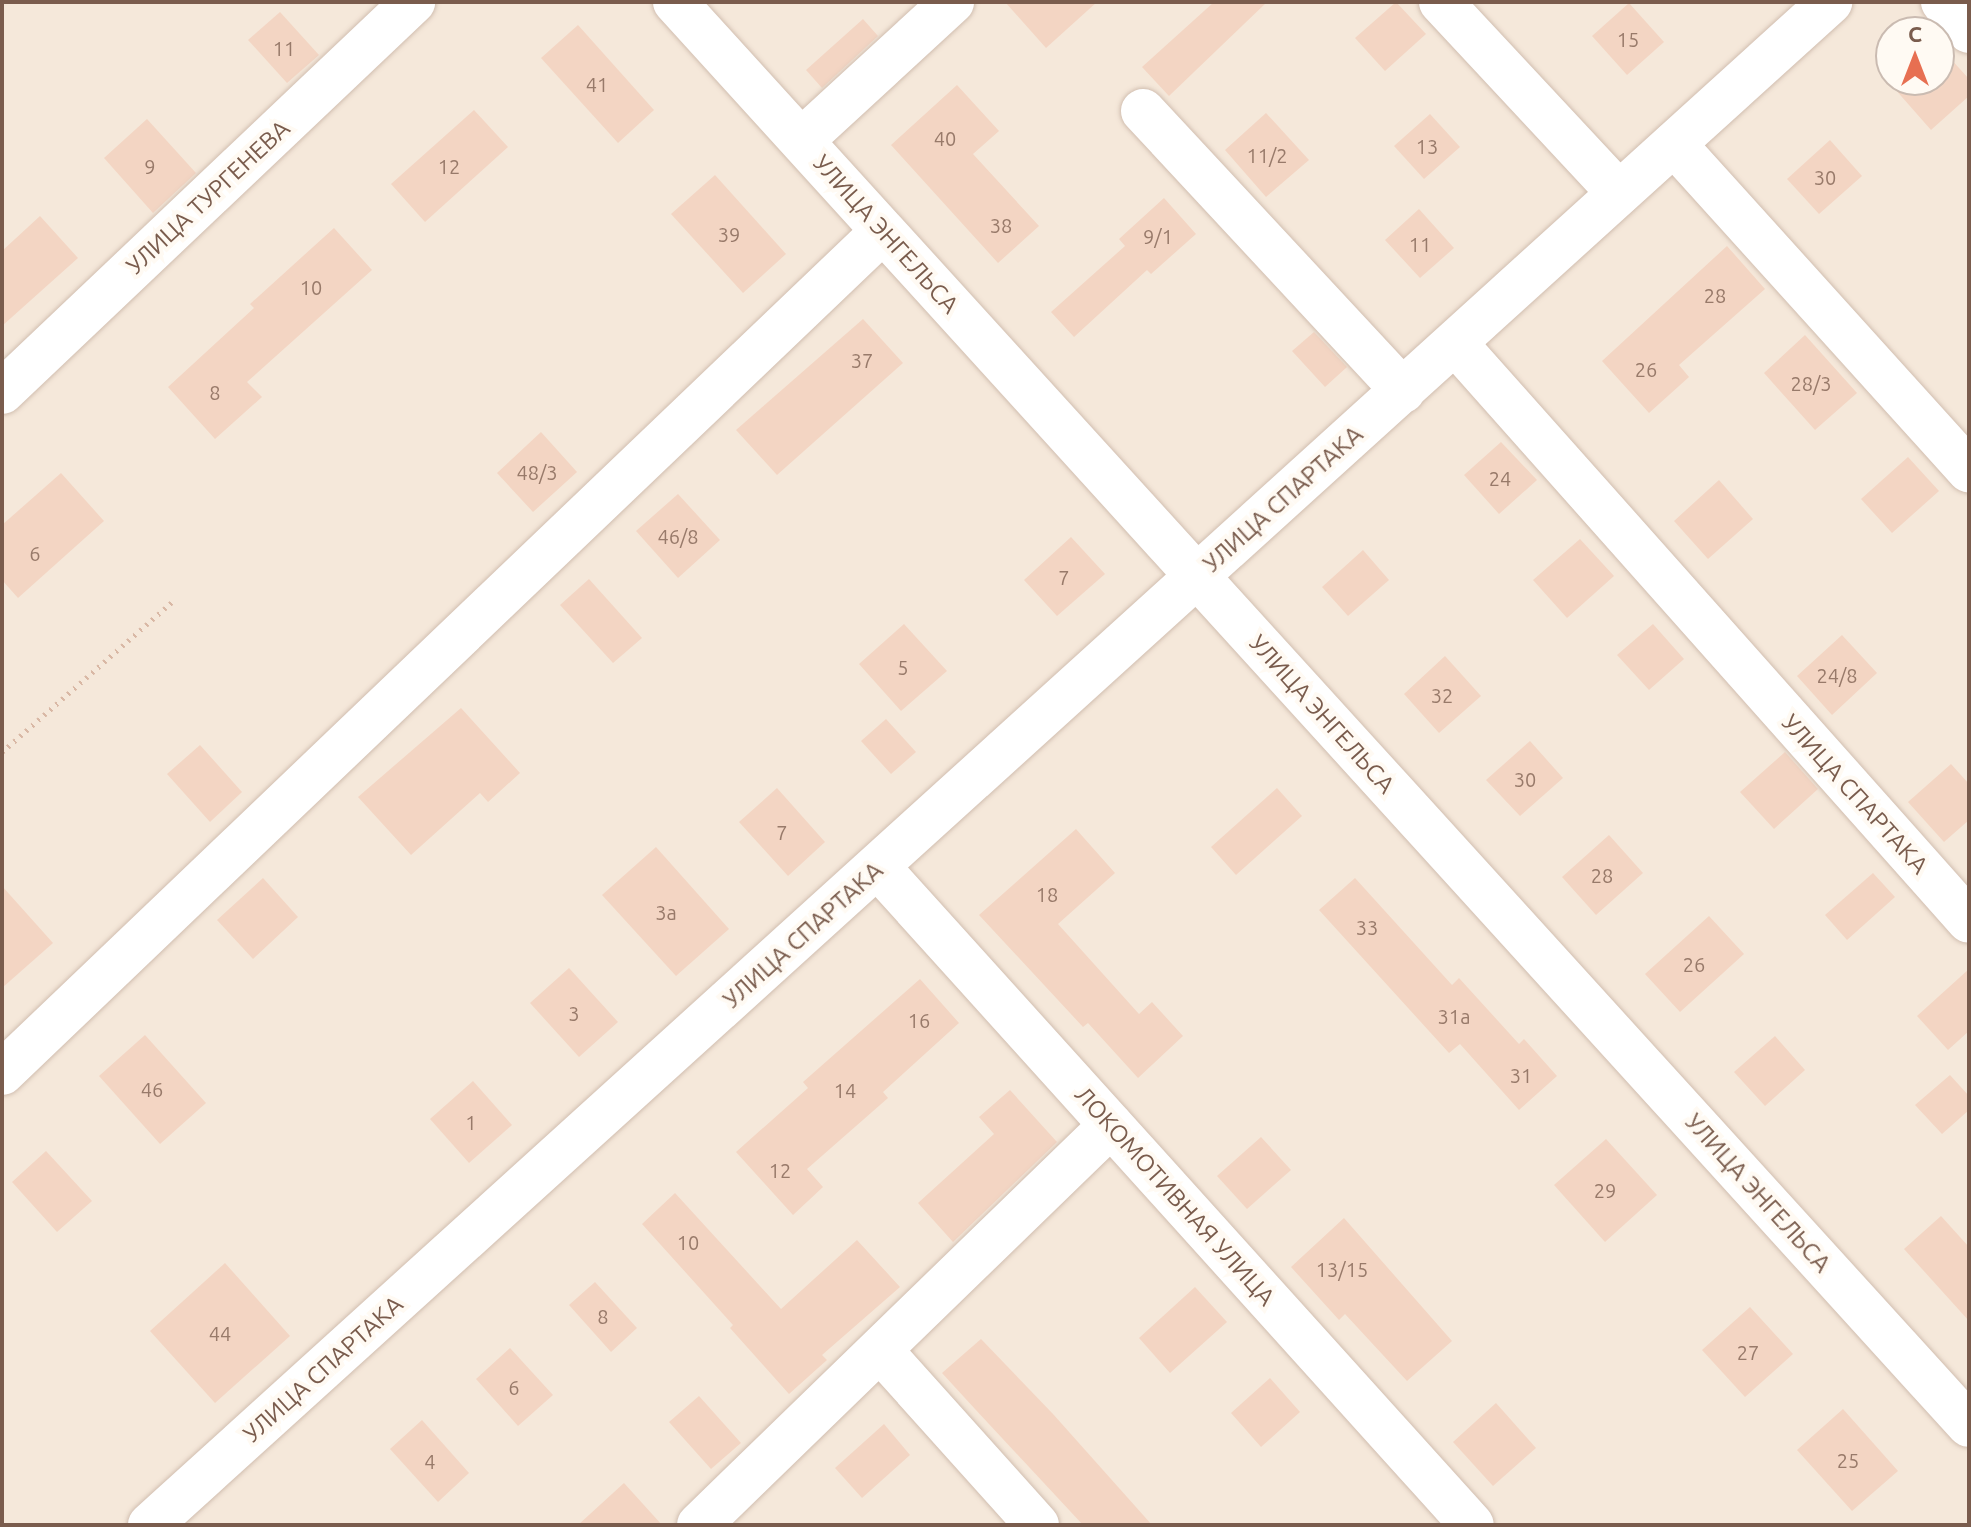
<!DOCTYPE html>
<meta charset="utf-8">
<style>
body{margin:0}
#map{position:relative;width:1971px;height:1527px;overflow:hidden;background:#fdf6ec;font-family:Ubuntu,sans-serif}
div>[style]{position:absolute}
.residential>*{inset:0;background:#f5e8da}
.building>*{inset:0;background:#f3d5c3}
.path>*{height:5px;margin-top:-2.5px;transform-origin:0;background:repeating-linear-gradient(90deg,#d9b8a5 0 2px,transparent 0 8px)}
.roads{filter:drop-shadow(0 0 2px #d1beb0) drop-shadow(0 0 2px #d1beb0)}
.minor>*{height:44px;margin:-22px;padding:0 22px;transform-origin:22px;border-radius:22px;background:#fff}
span{translate:-50% -50%;white-space:nowrap;text-align:center;line-height:1.15;-webkit-text-stroke:8px #fffaf3;paint-order:stroke}
.number-label{font-size:20px;color:#987a6a}
.number-label span{-webkit-text-stroke-width:0}
.street-label{font-size:24px;color:#7a5c4d}
.frame{position:absolute;inset:0;border:4px solid #7a5c4d;pointer-events:none}
.north{position:absolute;left:1875px;top:16px;width:80px;height:80px;box-sizing:border-box;background:#fffaf3;border:2px solid #cabbb1;border-radius:50%;rotate:0deg;font-size:22px;font-weight:700;line-height:32px;text-align:center;color:#7a5c4d}
.north::after{content:'';display:block;margin:auto;width:28px;height:36px;background:#e76f51;clip-path:polygon(50% 0,100% 100%,50% 72%,0 100%)}
</style>
<div id="map">
<div class="residential">
<i style="clip-path:polygon(evenodd,2px 2px,1969px 2px,1969px 1525px,2px 1525px,2px 2px,1891px 32px,1939px 32px,1939px 80px,1891px 80px,1891px 32px)"></i>
</div>
<div class="building">
<i style="clip-path:polygon(1005px 2px,1097px 2px,1046px 48px)"></i>
<i style="clip-path:polygon(1214px 2px,1267px 2px,1169px 96px,1142px 67px)"></i>
<i style="clip-path:polygon(1396px 2px,1426px 34px,1385px 71px,1355px 38px)"></i>
<i style="clip-path:polygon(1629px 3px,1664px 42px,1627px 75px,1592px 36px)"></i>
<i style="clip-path:polygon(280px 12px,319px 55px,287px 83px,248px 40px)"></i>
<i style="clip-path:polygon(863px 19px,878px 36px,822px 88px,806px 70px)"></i>
<i style="clip-path:polygon(578px 25px,654px 110px,618px 143px,541px 58px)"></i>
<i style="clip-path:polygon(1939px 46px,1969px 79px,1969px 96px,1931px 130px,1887px 80px,1939px 80px)"></i>
<i style="clip-path:polygon(957px 85px,999px 131px,973px 154px,1039px 226px,998px 263px,891px 145px)"></i>
<i style="clip-path:polygon(474px 110px,508px 147px,425px 222px,391px 184px)"></i>
<i style="clip-path:polygon(1266px 113px,1309px 160px,1266px 197px,1225px 150px)"></i>
<i style="clip-path:polygon(1430px 114px,1460px 147px,1424px 179px,1394px 146px)"></i>
<i style="clip-path:polygon(147px 119px,196px 173px,153px 213px,104px 158px)"></i>
<i style="clip-path:polygon(1830px 140px,1862px 176px,1819px 214px,1787px 179px)"></i>
<i style="clip-path:polygon(715px 175px,786px 254px,743px 293px,671px 214px)"></i>
<i style="clip-path:polygon(1164px 198px,1196px 234px,1151px 274px,1147px 270px,1074px 337px,1051px 312px,1125px 246px,1119px 239px)"></i>
<i style="clip-path:polygon(1419px 209px,1454px 248px,1420px 278px,1385px 240px)"></i>
<i style="clip-path:polygon(40px 216px,78px 258px,2px 326px,2px 251px)"></i>
<i style="clip-path:polygon(334px 228px,372px 270px,247px 382px,262px 397px,215px 439px,168px 387px,254px 308px,250px 304px)"></i>
<i style="clip-path:polygon(1727px 246px,1765px 289px,1679px 365px,1689px 377px,1649px 413px,1602px 361px)"></i>
<i style="clip-path:polygon(863px 319px,903px 363px,777px 475px,736px 430px)"></i>
<i style="clip-path:polygon(1314px 332px,1347px 367px,1325px 387px,1292px 351px)"></i>
<i style="clip-path:polygon(1805px 335px,1857px 393px,1815px 430px,1764px 373px)"></i>
<i style="clip-path:polygon(541px 432px,577px 472px,533px 512px,497px 473px)"></i>
<i style="clip-path:polygon(1501px 442px,1537px 480px,1499px 514px,1464px 475px)"></i>
<i style="clip-path:polygon(1908px 457px,1939px 491px,1892px 533px,1861px 499px)"></i>
<i style="clip-path:polygon(61px 473px,104px 521px,18px 598px,2px 580px,2px 525px)"></i>
<i style="clip-path:polygon(1719px 480px,1753px 519px,1708px 559px,1674px 521px)"></i>
<i style="clip-path:polygon(678px 494px,720px 540px,678px 578px,636px 531px)"></i>
<i style="clip-path:polygon(1071px 537px,1105px 574px,1057px 616px,1024px 580px)"></i>
<i style="clip-path:polygon(1580px 539px,1614px 576px,1567px 618px,1533px 580px)"></i>
<i style="clip-path:polygon(1363px 550px,1389px 580px,1348px 616px,1322px 587px)"></i>
<i style="clip-path:polygon(589px 579px,642px 638px,613px 663px,560px 605px)"></i>
<i style="clip-path:polygon(904px 624px,947px 671px,901px 711px,859px 664px)"></i>
<i style="clip-path:polygon(1653px 624px,1684px 659px,1649px 690px,1617px 655px)"></i>
<i style="clip-path:polygon(1842px 635px,1877px 673px,1832px 715px,1797px 676px)"></i>
<i style="clip-path:polygon(1445px 656px,1481px 696px,1439px 733px,1404px 694px)"></i>
<i style="clip-path:polygon(461px 708px,520px 773px,488px 802px,480px 793px,411px 855px,358px 797px)"></i>
<i style="clip-path:polygon(886px 719px,916px 752px,891px 774px,861px 741px)"></i>
<i style="clip-path:polygon(1530px 741px,1563px 778px,1520px 816px,1486px 780px)"></i>
<i style="clip-path:polygon(200px 745px,242px 792px,210px 822px,167px 774px)"></i>
<i style="clip-path:polygon(1785px 752px,1818px 789px,1774px 829px,1740px 792px)"></i>
<i style="clip-path:polygon(1951px 764px,1969px 784px,1969px 820px,1944px 842px,1908px 802px)"></i>
<i style="clip-path:polygon(777px 788px,825px 842px,788px 876px,739px 822px)"></i>
<i style="clip-path:polygon(1277px 788px,1302px 816px,1236px 875px,1211px 847px)"></i>
<i style="clip-path:polygon(1076px 829px,1115px 873px,1058px 924px,1139px 1014px,1152px 1002px,1183px 1036px,1138px 1078px,1088px 1023px,1083px 1027px,979px 915px)"></i>
<i style="clip-path:polygon(1609px 835px,1643px 873px,1596px 915px,1562px 877px)"></i>
<i style="clip-path:polygon(656px 847px,729px 929px,676px 976px,602px 895px)"></i>
<i style="clip-path:polygon(1873px 873px,1895px 897px,1847px 940px,1825px 915px)"></i>
<i style="clip-path:polygon(263px 878px,298px 917px,253px 959px,217px 920px)"></i>
<i style="clip-path:polygon(1355px 878px,1452px 985px,1459px 978px,1519px 1044px,1524px 1039px,1557px 1076px,1519px 1110px,1460px 1044px,1449px 1053px,1319px 910px)"></i>
<i style="clip-path:polygon(2px 886px,53px 943px,2px 988px)"></i>
<i style="clip-path:polygon(1709px 916px,1744px 954px,1680px 1012px,1645px 974px)"></i>
<i style="clip-path:polygon(569px 968px,618px 1022px,579px 1057px,530px 1003px)"></i>
<i style="clip-path:polygon(1969px 969px,1969px 1031px,1948px 1050px,1917px 1016px)"></i>
<i style="clip-path:polygon(920px 979px,959px 1023px,883px 1092px,888px 1098px,807px 1169px,823px 1187px,793px 1215px,736px 1152px,808px 1088px,803px 1082px)"></i>
<i style="clip-path:polygon(145px 1035px,206px 1103px,160px 1144px,99px 1076px)"></i>
<i style="clip-path:polygon(1775px 1036px,1805px 1070px,1765px 1106px,1734px 1072px)"></i>
<i style="clip-path:polygon(1950px 1075px,1969px 1096px,1969px 1110px,1942px 1134px,1915px 1105px)"></i>
<i style="clip-path:polygon(473px 1081px,512px 1125px,469px 1163px,430px 1119px)"></i>
<i style="clip-path:polygon(1010px 1090px,1057px 1142px,953px 1242px,918px 1203px,994px 1134px,979px 1117px)"></i>
<i style="clip-path:polygon(1261px 1137px,1291px 1170px,1247px 1209px,1217px 1176px)"></i>
<i style="clip-path:polygon(1606px 1139px,1657px 1195px,1605px 1242px,1554px 1185px)"></i>
<i style="clip-path:polygon(46px 1151px,92px 1201px,57px 1232px,12px 1182px)"></i>
<i style="clip-path:polygon(675px 1193px,781px 1309px,857px 1240px,900px 1287px,822px 1355px,827px 1360px,789px 1394px,730px 1328px,733px 1325px,642px 1224px)"></i>
<i style="clip-path:polygon(1941px 1216px,1969px 1247px,1969px 1321px,1904px 1249px)"></i>
<i style="clip-path:polygon(1344px 1218px,1452px 1341px,1407px 1381px,1345px 1314px,1339px 1320px,1291px 1267px)"></i>
<i style="clip-path:polygon(225px 1263px,290px 1336px,215px 1403px,150px 1331px)"></i>
<i style="clip-path:polygon(595px 1282px,637px 1328px,611px 1352px,569px 1305px)"></i>
<i style="clip-path:polygon(1195px 1287px,1227px 1322px,1170px 1373px,1139px 1338px)"></i>
<i style="clip-path:polygon(1750px 1307px,1793px 1354px,1745px 1397px,1702px 1350px)"></i>
<i style="clip-path:polygon(981px 1339px,1053px 1414px,1152px 1525px,1083px 1525px,975px 1409px,942px 1373px)"></i>
<i style="clip-path:polygon(510px 1348px,553px 1395px,518px 1426px,476px 1379px)"></i>
<i style="clip-path:polygon(1270px 1378px,1300px 1412px,1261px 1447px,1231px 1413px)"></i>
<i style="clip-path:polygon(699px 1396px,741px 1443px,711px 1469px,669px 1422px)"></i>
<i style="clip-path:polygon(1496px 1403px,1536px 1448px,1493px 1486px,1453px 1442px)"></i>
<i style="clip-path:polygon(1843px 1409px,1898px 1471px,1852px 1511px,1797px 1450px)"></i>
<i style="clip-path:polygon(422px 1420px,469px 1473px,438px 1502px,390px 1449px)"></i>
<i style="clip-path:polygon(884px 1424px,910px 1455px,862px 1498px,835px 1468px)"></i>
<i style="clip-path:polygon(624px 1483px,662px 1525px,578px 1525px)"></i>
</div>
<div class="path">
<i style="left:2px;top:752px;width:228px;rotate:-41.4deg"></i>
</div>
<div class="roads">
<div class="minor">
<i style="left:675px;top:2px;width:1923px;rotate:47.72deg"></i>
<i style="left:1441px;top:2px;width:261px;rotate:47deg"></i>
<i style="left:1943px;top:2px;width:39px;rotate:48deg"></i>
<i style="left:1143px;top:111px;width:382px;rotate:47.1deg"></i>
<i style="left:802px;top:140px;width:204px;rotate:-42.6deg"></i>
<i style="left:1674px;top:144px;width:440px;rotate:47.9deg"></i>
<i style="left:1455px;top:343px;width:773px;rotate:48.35deg"></i>
<i style="left:2px;top:392px;width:567px;rotate:-43.5deg"></i>
<i style="left:878px;top:867px;width:886px;rotate:47.93deg"></i>
<i style="left:2px;top:1073px;width:1217px;rotate:-43.7deg"></i>
<i style="left:880px;top:1350px;width:235px;rotate:48.1deg"></i>
<i style="left:150px;top:1525px;width:2268px;rotate:-42.19deg"></i>
<i style="left:699px;top:1525px;width:574px;rotate:-44.15deg"></i>
</div>
</div>
<div class="number-label">
<span style="left:1628px;top:39px">15</span>
<span style="left:284px;top:48px">11</span>
<span style="left:597px;top:84px">41</span>
<span style="left:945px;top:138px">40</span>
<span style="left:1427px;top:146px">13</span>
<span style="left:1267px;top:155px">11/2</span>
<span style="left:150px;top:166px">9</span>
<span style="left:449px;top:166px">12</span>
<span style="left:1825px;top:177px">30</span>
<span style="left:1001px;top:225px">38</span>
<span style="left:729px;top:234px">39</span>
<span style="left:1158px;top:236px">9/1</span>
<span style="left:1420px;top:244px">11</span>
<span style="left:311px;top:287px">10</span>
<span style="left:1715px;top:295px">28</span>
<span style="left:862px;top:360px">37</span>
<span style="left:1646px;top:369px">26</span>
<span style="left:1811px;top:383px">28/3</span>
<span style="left:215px;top:392px">8</span>
<span style="left:537px;top:472px">48/3</span>
<span style="left:1500px;top:478px">24</span>
<span style="left:678px;top:536px">46/8</span>
<span style="left:35px;top:553px">6</span>
<span style="left:1064px;top:577px">7</span>
<span style="left:903px;top:667px">5</span>
<span style="left:1837px;top:675px">24/8</span>
<span style="left:1442px;top:695px">32</span>
<span style="left:1525px;top:779px">30</span>
<span style="left:782px;top:832px">7</span>
<span style="left:1602px;top:875px">28</span>
<span style="left:1047px;top:894px">18</span>
<span style="left:666px;top:912px">3а</span>
<span style="left:1367px;top:927px">33</span>
<span style="left:1694px;top:964px">26</span>
<span style="left:574px;top:1013px">3</span>
<span style="left:1454px;top:1016px">31а</span>
<span style="left:919px;top:1020px">16</span>
<span style="left:1521px;top:1075px">31</span>
<span style="left:152px;top:1089px">46</span>
<span style="left:845px;top:1090px">14</span>
<span style="left:471px;top:1122px">1</span>
<span style="left:780px;top:1170px">12</span>
<span style="left:1605px;top:1190px">29</span>
<span style="left:688px;top:1242px">10</span>
<span style="left:1342px;top:1269px">13/15</span>
<span style="left:603px;top:1316px">8</span>
<span style="left:220px;top:1333px">44</span>
<span style="left:1748px;top:1352px">27</span>
<span style="left:514px;top:1387px">6</span>
<span style="left:1848px;top:1460px">25</span>
<span style="left:430px;top:1461px">4</span>
</div>
<div class="street-label">
<span style="left:208px;top:197px;rotate:-43deg">УЛИЦА ТУРГЕНЕВА</span>
<span style="left:886px;top:234px;rotate:48deg">УЛИЦА ЭНГЕЛЬСА</span>
<span style="left:1283px;top:499px;rotate:-42deg">УЛИЦА СПАРТАКА</span>
<span style="left:1322px;top:714px;rotate:48deg">УЛИЦА ЭНГЕЛЬСА</span>
<span style="left:1855px;top:794px;rotate:48deg">УЛИЦА СПАРТАКА</span>
<span style="left:803px;top:935px;rotate:-42deg">УЛИЦА СПАРТАКА</span>
<span style="left:1758px;top:1193px;rotate:48deg">УЛИЦА ЭНГЕЛЬСА</span>
<span style="left:1175px;top:1196px;rotate:48deg">ЛОКОМОТИВНАЯ УЛИЦА</span>
<span style="left:323px;top:1369px;rotate:-42deg">УЛИЦА СПАРТАКА</span>
</div>
<div class="frame"></div>
<div class="north">С</div>
</div>
